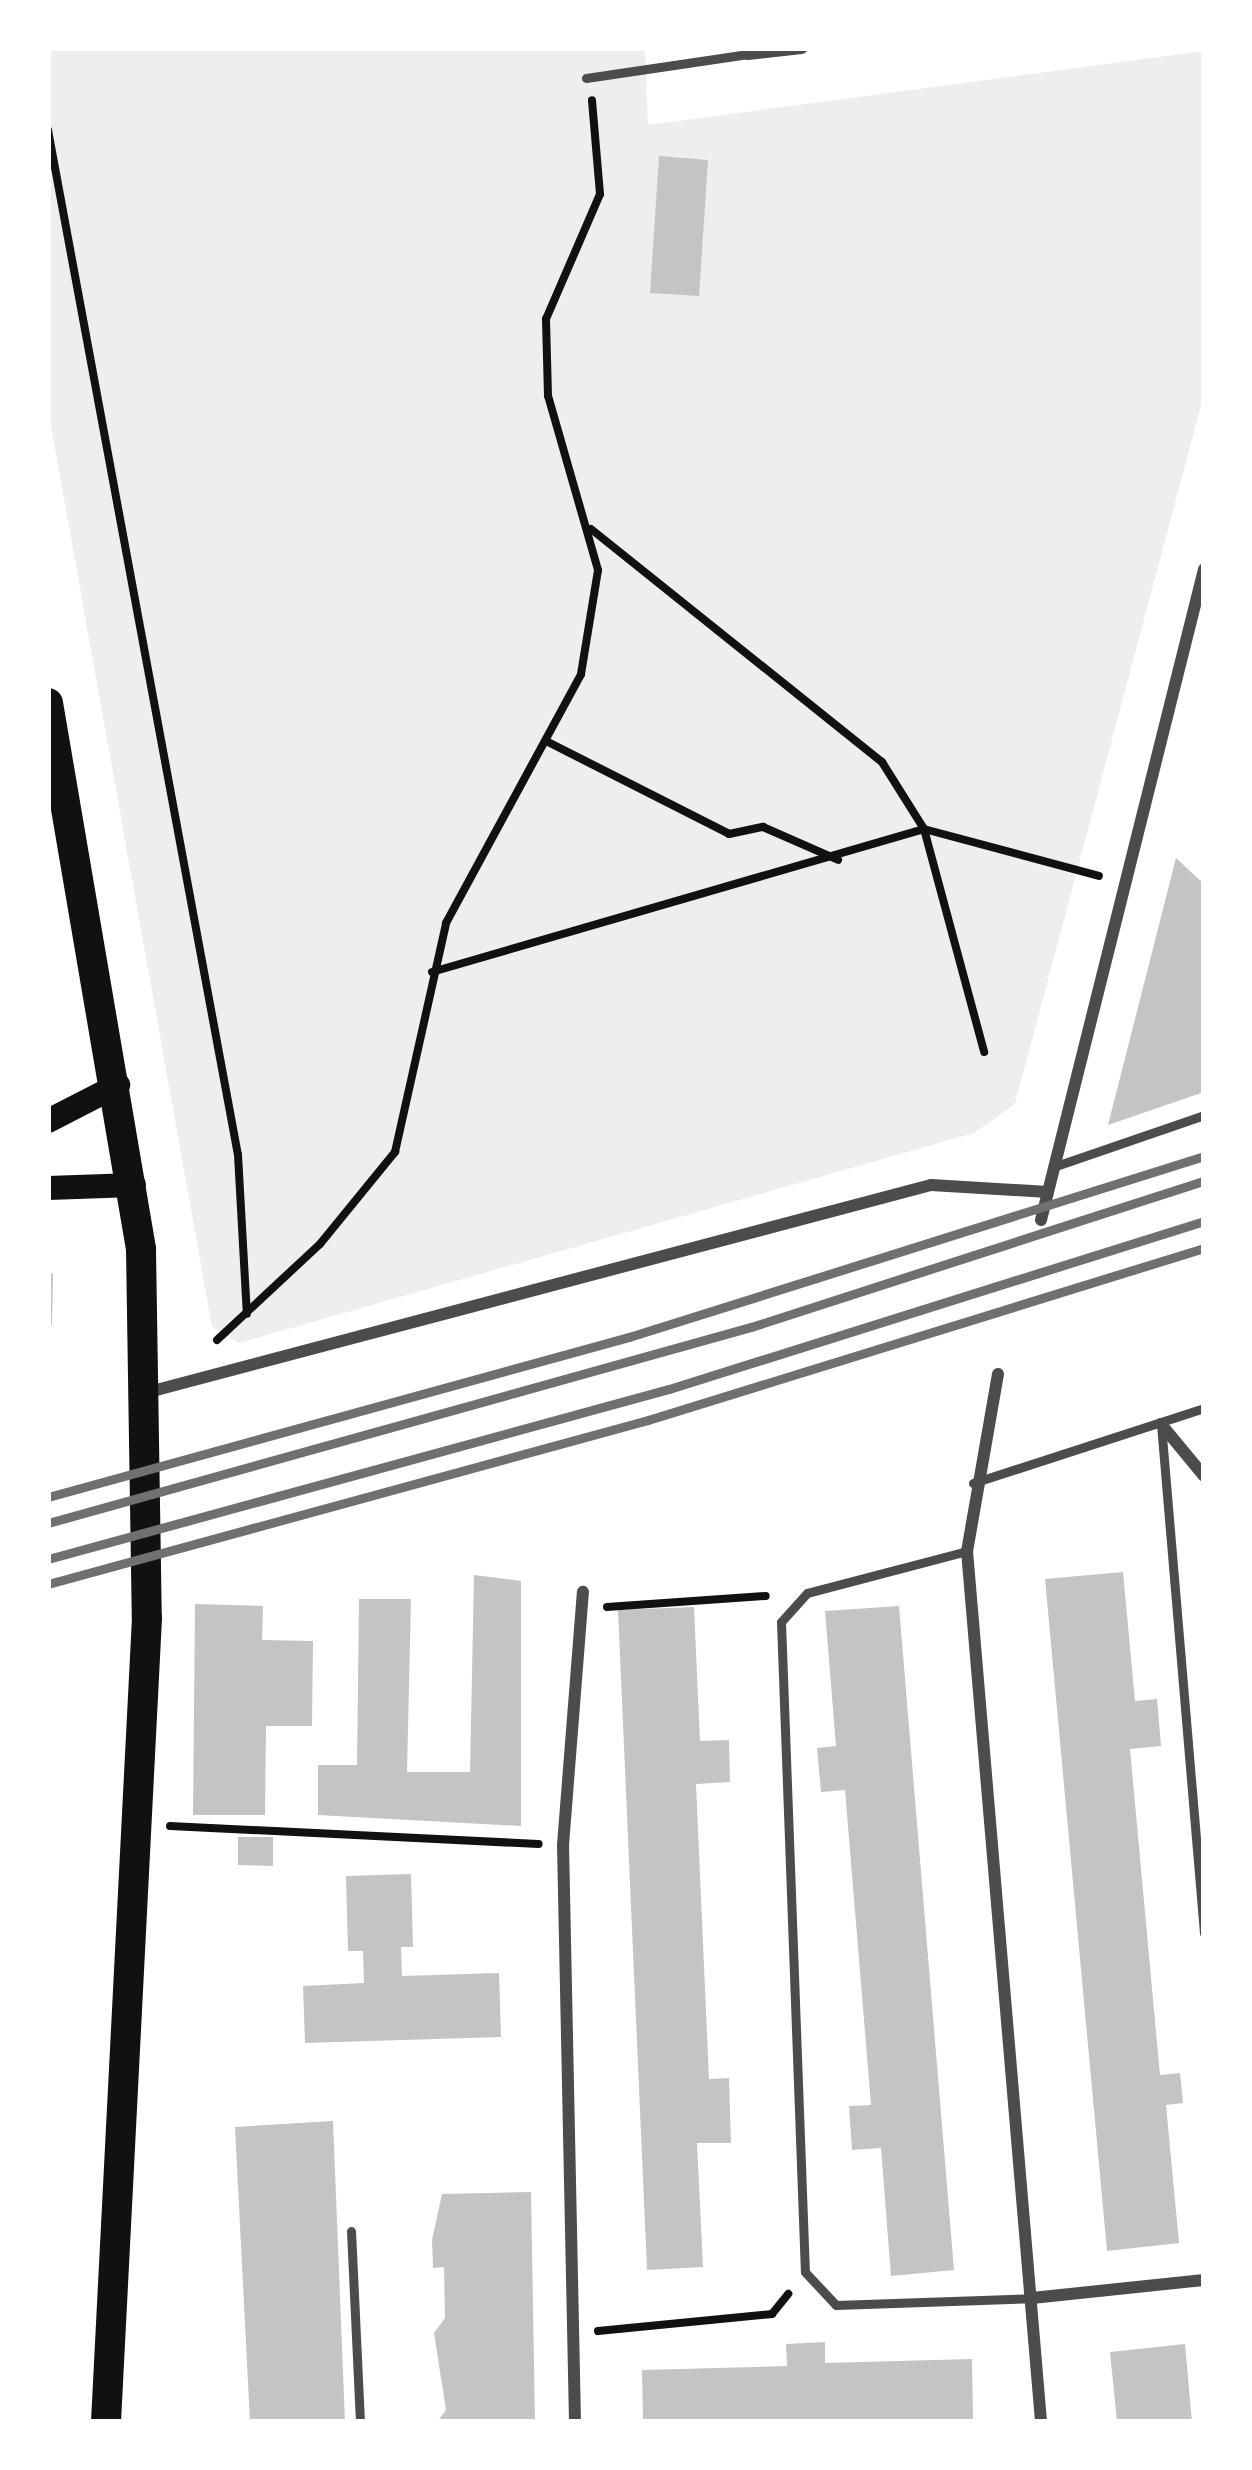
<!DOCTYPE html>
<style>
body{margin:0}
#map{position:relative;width:1252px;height:2470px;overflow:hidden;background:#fff;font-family:Cabin,sans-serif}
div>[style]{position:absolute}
.green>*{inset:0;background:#eee}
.building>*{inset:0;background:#c4c4c4}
.path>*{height:8px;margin:-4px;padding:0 4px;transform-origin:4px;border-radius:4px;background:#111}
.service>*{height:9px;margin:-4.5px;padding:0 4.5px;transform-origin:4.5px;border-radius:4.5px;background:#4c4c4c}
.minor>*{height:12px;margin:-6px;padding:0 6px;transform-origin:6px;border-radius:6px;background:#4c4c4c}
.secondary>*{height:24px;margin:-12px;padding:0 12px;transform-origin:12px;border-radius:12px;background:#111}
.primary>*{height:30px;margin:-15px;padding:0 15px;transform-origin:15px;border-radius:15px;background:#111}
.rail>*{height:9px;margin:-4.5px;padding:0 4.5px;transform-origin:4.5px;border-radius:4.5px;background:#707070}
span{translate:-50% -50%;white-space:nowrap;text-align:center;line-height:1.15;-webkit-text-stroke:9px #fff;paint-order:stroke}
.frame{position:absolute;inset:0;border:51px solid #fff;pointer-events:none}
</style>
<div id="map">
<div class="green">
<i style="clip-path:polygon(48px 48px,645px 48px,648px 125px,1204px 51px,1204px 394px,1015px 1104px,974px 1133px,239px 1343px,212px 1327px,48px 409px)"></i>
</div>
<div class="building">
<i style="clip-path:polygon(659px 156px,708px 160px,699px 296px,650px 293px)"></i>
<i style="clip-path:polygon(1176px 858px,1204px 884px,1204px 1092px,1108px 1125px)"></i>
<i style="clip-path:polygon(48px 1271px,53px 1274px,52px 1325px,48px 1325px)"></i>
<i style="clip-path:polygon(1123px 1572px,1135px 1701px,1157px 1699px,1161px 1746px,1130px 1749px,1160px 2075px,1180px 2073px,1183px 2103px,1166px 2105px,1179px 2243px,1107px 2251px,1045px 1579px)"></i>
<i style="clip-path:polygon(474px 1575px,521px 1581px,521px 1826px,318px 1815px,318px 1765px,357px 1765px,359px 1599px,411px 1599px,407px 1772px,470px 1772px)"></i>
<i style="clip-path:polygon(195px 1604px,263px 1606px,262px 1640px,313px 1641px,312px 1726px,266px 1726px,265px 1815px,193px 1815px)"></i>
<i style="clip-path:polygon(899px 1606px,954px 2270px,891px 2276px,881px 2148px,852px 2150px,849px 2106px,871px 2105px,845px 1790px,821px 1792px,817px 1748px,836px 1746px,825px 1611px)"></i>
<i style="clip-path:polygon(694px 1607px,700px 1741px,729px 1740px,730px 1782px,696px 1784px,709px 2079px,729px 2078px,731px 2143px,697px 2143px,703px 2267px,647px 2270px,618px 1610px)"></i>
<i style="clip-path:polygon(238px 1837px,273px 1837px,273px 1866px,238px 1865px)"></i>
<i style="clip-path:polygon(411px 1874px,413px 1947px,401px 1947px,402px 1976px,499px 1973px,501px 2037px,305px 2043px,303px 1986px,364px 1983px,363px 1951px,348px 1951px,346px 1876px)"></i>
<i style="clip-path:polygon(333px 2121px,345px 2422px,250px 2422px,235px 2127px)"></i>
<i style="clip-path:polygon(531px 2192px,535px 2422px,437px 2422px,446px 2410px,434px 2333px,445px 2318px,444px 2267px,433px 2268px,432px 2240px,442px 2194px)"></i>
<i style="clip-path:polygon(825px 2342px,825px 2363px,972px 2359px,973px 2422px,643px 2422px,642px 2370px,787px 2366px,786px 2344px)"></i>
<i style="clip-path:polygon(1185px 2344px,1192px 2422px,1117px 2422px,1110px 2352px)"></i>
</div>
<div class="path">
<i style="left:48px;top:130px;width:1042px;rotate:79.5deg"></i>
<i style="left:238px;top:1155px;width:159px;rotate:86.8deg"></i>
<i style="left:591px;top:529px;width:373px;rotate:38.7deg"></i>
<i style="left:882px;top:762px;width:79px;rotate:57.9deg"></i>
<i style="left:924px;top:829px;width:181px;rotate:15deg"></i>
<i style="left:550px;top:743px;width:201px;rotate:26.9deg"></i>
<i style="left:729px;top:834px;width:35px;rotate:-12deg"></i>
<i style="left:763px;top:827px;width:82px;rotate:23.7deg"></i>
<i style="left:432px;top:972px;width:512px;rotate:-16.21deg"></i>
<i style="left:924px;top:829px;width:231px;rotate:74.9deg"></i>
<i style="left:217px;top:1340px;width:141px;rotate:-43deg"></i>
<i style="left:320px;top:1244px;width:119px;rotate:-50.8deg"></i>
<i style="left:395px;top:1152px;width:235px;rotate:-77.4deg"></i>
<i style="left:446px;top:923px;width:283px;rotate:-61.5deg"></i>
<i style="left:581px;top:674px;width:105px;rotate:-80.7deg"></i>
<i style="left:598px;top:570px;width:181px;rotate:-106deg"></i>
<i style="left:548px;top:396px;width:77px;rotate:-91.5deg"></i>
<i style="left:546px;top:319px;width:136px;rotate:-66.6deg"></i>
<i style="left:600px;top:194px;width:94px;rotate:-94.9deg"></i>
<i style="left:607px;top:1607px;width:159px;rotate:-4deg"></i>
<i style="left:170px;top:1826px;width:369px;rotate:2.8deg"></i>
<i style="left:598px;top:2331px;width:175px;rotate:-5.6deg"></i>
<i style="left:772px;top:2314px;width:26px;rotate:-51deg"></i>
</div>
<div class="service">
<i style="left:586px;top:78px;width:164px;rotate:-8.4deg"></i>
<i style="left:1053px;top:1167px;width:160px;rotate:-19deg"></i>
<i style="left:1161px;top:1424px;width:511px;rotate:85.17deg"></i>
<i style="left:973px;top:1483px;width:243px;rotate:-18deg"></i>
<i style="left:967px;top:1551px;width:165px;rotate:165.3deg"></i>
<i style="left:807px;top:1593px;width:39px;rotate:132deg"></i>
<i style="left:781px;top:1622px;width:650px;rotate:87.89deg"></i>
<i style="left:805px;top:2272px;width:45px;rotate:46.8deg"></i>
<i style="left:836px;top:2305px;width:196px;rotate:-2deg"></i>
<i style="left:351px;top:2231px;width:191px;rotate:87.3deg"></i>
</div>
<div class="minor">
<i style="left:748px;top:54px;width:54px;rotate:-6.3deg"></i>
<i style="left:1041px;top:1220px;width:671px;rotate:-75.94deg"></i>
<i style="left:998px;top:1374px;width:180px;rotate:99.9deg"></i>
<i style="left:967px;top:1551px;width:874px;rotate:85.14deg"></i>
<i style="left:145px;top:1393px;width:813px;rotate:-14.82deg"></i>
<i style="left:931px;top:1185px;width:117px;rotate:3.4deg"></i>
<i style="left:1161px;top:1424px;width:67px;rotate:50.4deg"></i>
<i style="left:1032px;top:2298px;width:173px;rotate:-6deg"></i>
<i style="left:575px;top:2422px;width:577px;rotate:-91.19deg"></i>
<i style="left:563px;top:1845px;width:254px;rotate:-85.5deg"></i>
</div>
<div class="secondary">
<i style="left:48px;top:1121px;width:79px;rotate:-27.2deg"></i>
<i style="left:48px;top:1188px;width:86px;rotate:-2deg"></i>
</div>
<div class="primary">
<i style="left:48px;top:703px;width:554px;rotate:80.33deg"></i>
<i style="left:141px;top:1249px;width:369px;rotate:89.1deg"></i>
<i style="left:147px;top:1618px;width:805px;rotate:92.92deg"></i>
</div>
<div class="rail">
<i style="left:48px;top:1497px;width:603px;rotate:-15.4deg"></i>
<i style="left:629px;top:1337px;width:603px;rotate:-17.47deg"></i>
<i style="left:48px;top:1523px;width:730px;rotate:-15.58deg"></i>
<i style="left:751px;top:1327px;width:476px;rotate:-17.9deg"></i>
<i style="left:48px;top:1559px;width:644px;rotate:-15.31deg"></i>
<i style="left:669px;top:1389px;width:561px;rotate:-17.43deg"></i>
<i style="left:48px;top:1584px;width:622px;rotate:-15.29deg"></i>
<i style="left:648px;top:1420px;width:582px;rotate:-17.19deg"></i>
</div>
<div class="frame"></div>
</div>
